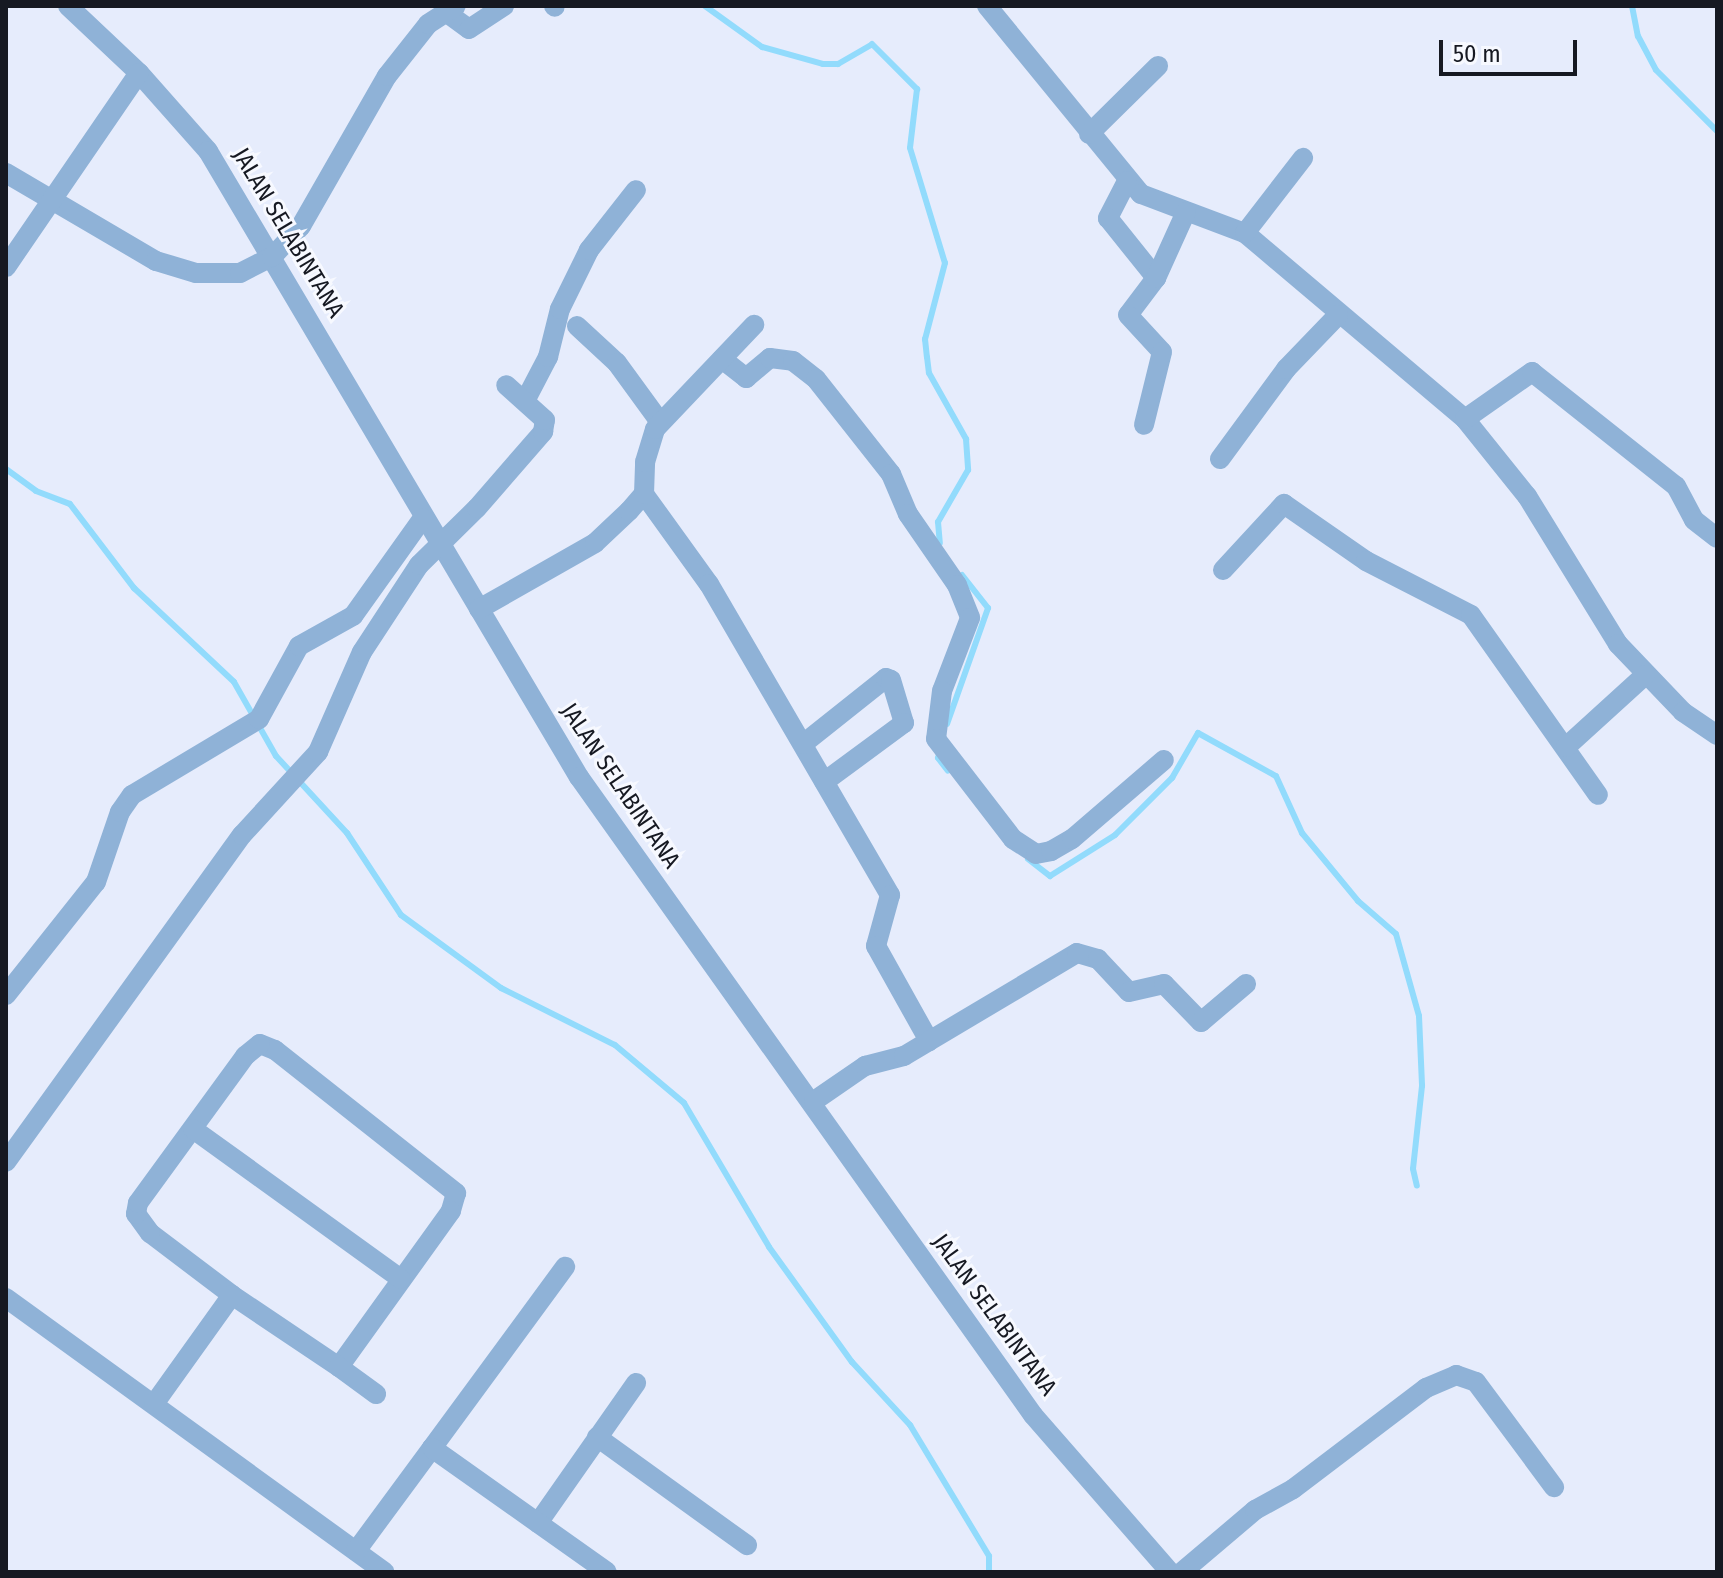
<!DOCTYPE html>
<html>
<head>
<meta charset="utf-8">
<style>
	body { margin:0 }
	#map { position:relative; width:1723px; height:1578px; overflow:hidden; background:#e6ecfc; font-family:"Fira Sans Condensed",sans-serif }
	div>[style] { position:absolute }
	.stream>* { height:6px; margin:-3px; padding:0 3px; transform-origin:3px; border-radius:3px; background:#92dbfc }
	.minor>* { height:20px; margin:-10px; padding:0 10px; transform-origin:10px; border-radius:10px; background:#8fb2d7 }
	span { translate:-50% -50%; white-space:nowrap; text-align:center; line-height:1.15; -webkit-text-stroke:6px #f7f9ff; paint-order:stroke }
	.street-label { font-size:24px; color:#161922 }
	.frame { position:absolute; inset:0; border:8px solid #161922; pointer-events:none }
	.scale { position:absolute; left:1439px; top:40px; width:138px; height:36px; box-sizing:border-box; border:4px solid #161922; border-top:0; padding-left:10px; font-size:24px; line-height:28px; white-space:nowrap; color:#161922; -webkit-text-stroke:6px #f7f9ff; paint-order:stroke }
</style>
</head>
<body>
<div id="map">
	<div class="stream">
		<div style="left:705px;top:6px;width:70px;rotate:35.7deg"></div>
		<div style="left:762px;top:47px;width:63px;rotate:15.6deg"></div>
		<div style="left:823px;top:64px;width:15px"></div>
		<div style="left:838px;top:64px;width:39px;rotate:-30deg"></div>
		<div style="left:872px;top:44px;width:64px;rotate:45deg"></div>
		<div style="left:917px;top:89px;width:59px;rotate:96.8deg"></div>
		<div style="left:910px;top:148px;width:120px;rotate:73.1deg"></div>
		<div style="left:945px;top:263px;width:79px;rotate:104.7deg"></div>
		<div style="left:925px;top:339px;width:18px;rotate:84deg"></div>
		<div style="left:927px;top:357px;width:16px;rotate:83deg"></div>
		<div style="left:929px;top:373px;width:76px;rotate:60.7deg"></div>
		<div style="left:966px;top:439px;width:31px;rotate:86deg"></div>
		<div style="left:968px;top:470px;width:60px;rotate:120deg"></div>
		<div style="left:938px;top:522px;width:21px;rotate:85deg"></div>
		<div style="left:1632px;top:6px;width:31px;rotate:79deg"></div>
		<div style="left:1638px;top:36px;width:38px;rotate:62deg"></div>
		<div style="left:1656px;top:70px;width:86px;rotate:45deg"></div>
		<div style="left:6px;top:469px;width:37px;rotate:36deg"></div>
		<div style="left:36px;top:491px;width:36px;rotate:21deg"></div>
		<div style="left:70px;top:504px;width:106px;rotate:52.7deg"></div>
		<div style="left:134px;top:588px;width:137px;rotate:43.2deg"></div>
		<div style="left:234px;top:682px;width:85px;rotate:60.4deg"></div>
		<div style="left:276px;top:756px;width:105px;rotate:47.3deg"></div>
		<div style="left:347px;top:833px;width:98px;rotate:56.6deg"></div>
		<div style="left:401px;top:915px;width:124px;rotate:36.1deg"></div>
		<div style="left:501px;top:988px;width:127px;rotate:26.6deg"></div>
		<div style="left:615px;top:1045px;width:90px;rotate:40deg"></div>
		<div style="left:684px;top:1103px;width:167px;rotate:59.4deg"></div>
		<div style="left:769px;top:1247px;width:142px;rotate:54.2deg"></div>
		<div style="left:852px;top:1362px;width:86px;rotate:47.4deg"></div>
		<div style="left:910px;top:1425px;width:153px;rotate:58.9deg"></div>
		<div style="left:989px;top:1556px;width:16px;rotate:90deg"></div>
		<div style="left:947px;top:724px;width:123px;rotate:-70.5deg"></div>
		<div style="left:988px;top:608px;width:42px;rotate:-128.2deg"></div>
		<div style="left:940px;top:750px;width:8px;rotate:104deg"></div>
		<div style="left:938px;top:758px;width:16px;rotate:52deg"></div>
		<div style="left:1028px;top:859px;width:28px;rotate:38deg"></div>
		<div style="left:1050px;top:876px;width:77px;rotate:-32.2deg"></div>
		<div style="left:1115px;top:835px;width:81px;rotate:-45deg"></div>
		<div style="left:1172px;top:778px;width:52px;rotate:-60deg"></div>
		<div style="left:1198px;top:733px;width:89px;rotate:28.9deg"></div>
		<div style="left:1276px;top:776px;width:63px;rotate:65.5deg"></div>
		<div style="left:1302px;top:833px;width:88px;rotate:50.5deg"></div>
		<div style="left:1358px;top:901px;width:50px;rotate:41deg"></div>
		<div style="left:1396px;top:934px;width:85px;rotate:74.3deg"></div>
		<div style="left:1419px;top:1016px;width:70px;rotate:87.5deg"></div>
		<div style="left:1422px;top:1086px;width:83px;rotate:96.2deg"></div>
		<div style="left:1413px;top:1169px;width:17px;rotate:77deg"></div>
	</div>
	<div class="minor">
		<div style="left:68px;top:6px;width:98px;rotate:43.3deg"></div>
		<div style="left:139px;top:73px;width:104px;rotate:48.5deg"></div>
		<div style="left:208px;top:151px;width:728px;rotate:59.35deg"></div>
		<div style="left:579px;top:777px;width:783px;rotate:54.56deg"></div>
		<div style="left:1033px;top:1415px;width:208px;rotate:48.9deg"></div>
		<div style="left:554px;top:6px;width:1px;rotate:45deg"></div>
		<div style="left:987px;top:6px;width:243px;rotate:50.7deg"></div>
		<div style="left:1141px;top:194px;width:111px;rotate:20.6deg"></div>
		<div style="left:1245px;top:233px;width:288px;rotate:40.2deg"></div>
		<div style="left:1465px;top:419px;width:99px;rotate:51.2deg"></div>
		<div style="left:1527px;top:496px;width:174px;rotate:58.4deg"></div>
		<div style="left:1618px;top:644px;width:94px;rotate:46.3deg"></div>
		<div style="left:1683px;top:712px;width:41px;rotate:34.1deg"></div>
		<div style="left:447px;top:13px;width:27px;rotate:36deg"></div>
		<div style="left:469px;top:29px;width:42px;rotate:-33.3deg"></div>
		<div style="left:1089px;top:134px;width:97px;rotate:-44.6deg"></div>
		<div style="left:6px;top:173px;width:174px;rotate:30.4deg"></div>
		<div style="left:156px;top:261px;width:42px;rotate:16.7deg"></div>
		<div style="left:196px;top:273px;width:44px"></div>
		<div style="left:240px;top:273px;width:36px;rotate:-27deg"></div>
		<div style="left:272px;top:257px;width:42px;rotate:-46.9deg"></div>
		<div style="left:301px;top:226px;width:173px;rotate:-60.2deg"></div>
		<div style="left:387px;top:76px;width:66px;rotate:-51.7deg"></div>
		<div style="left:428px;top:24px;width:33px;rotate:-33deg"></div>
		<div style="left:1127px;top:181px;width:42px;rotate:117.2deg"></div>
		<div style="left:1108px;top:218px;width:77px;rotate:51.3deg"></div>
		<div style="left:1156px;top:278px;width:46px;rotate:127.1deg"></div>
		<div style="left:1128px;top:315px;width:50px;rotate:47.4deg"></div>
		<div style="left:1162px;top:352px;width:75px;rotate:103.9deg"></div>
		<div style="left:1245px;top:233px;width:95px;rotate:-52.3deg"></div>
		<div style="left:6px;top:267px;width:235px;rotate:-55.6deg"></div>
		<div style="left:1156px;top:278px;width:72px;rotate:-65.6deg"></div>
		<div style="left:577px;top:326px;width:54px;rotate:42.8deg"></div>
		<div style="left:617px;top:363px;width:73px;rotate:53.9deg"></div>
		<div style="left:722px;top:359px;width:31px;rotate:38deg"></div>
		<div style="left:746px;top:378px;width:31px;rotate:-40deg"></div>
		<div style="left:770px;top:358px;width:23px;rotate:7deg"></div>
		<div style="left:793px;top:361px;width:29px;rotate:38deg"></div>
		<div style="left:816px;top:379px;width:121px;rotate:51.7deg"></div>
		<div style="left:891px;top:474px;width:43px;rotate:67deg"></div>
		<div style="left:908px;top:514px;width:86px;rotate:55.4deg"></div>
		<div style="left:957px;top:585px;width:35px;rotate:68deg"></div>
		<div style="left:970px;top:618px;width:78px;rotate:111deg"></div>
		<div style="left:942px;top:691px;width:48px;rotate:97.1deg"></div>
		<div style="left:936px;top:739px;width:126px;rotate:52.4deg"></div>
		<div style="left:1013px;top:839px;width:27px;rotate:33deg"></div>
		<div style="left:1036px;top:854px;width:15px;rotate:-11deg"></div>
		<div style="left:1051px;top:851px;width:24px;rotate:-30deg"></div>
		<div style="left:1072px;top:839px;width:121px;rotate:-40.7deg"></div>
		<div style="left:525px;top:401px;width:50px;rotate:-62.4deg"></div>
		<div style="left:548px;top:357px;width:49px;rotate:-76deg"></div>
		<div style="left:560px;top:309px;width:66px;rotate:-63.8deg"></div>
		<div style="left:589px;top:250px;width:76px;rotate:-51.9deg"></div>
		<div style="left:1465px;top:419px;width:82px;rotate:-35deg"></div>
		<div style="left:1532px;top:372px;width:184px;rotate:38.4deg"></div>
		<div style="left:1676px;top:486px;width:38px;rotate:62deg"></div>
		<div style="left:1694px;top:520px;width:29px;rotate:38deg"></div>
		<div style="left:1220px;top:459px;width:112px;rotate:-53.7deg"></div>
		<div style="left:1286px;top:369px;width:75px;rotate:-46.1deg"></div>
		<div style="left:644px;top:494px;width:111px;rotate:54.2deg"></div>
		<div style="left:709px;top:584px;width:360px;rotate:59.8deg"></div>
		<div style="left:890px;top:895px;width:53px;rotate:105.4deg"></div>
		<div style="left:876px;top:946px;width:109px;rotate:60.8deg"></div>
		<div style="left:1223px;top:570px;width:90px;rotate:-47.3deg"></div>
		<div style="left:1284px;top:504px;width:100px;rotate:34.8deg"></div>
		<div style="left:1366px;top:561px;width:118px;rotate:27.2deg"></div>
		<div style="left:1471px;top:615px;width:220px;rotate:54.8deg"></div>
		<div style="left:479px;top:609px;width:133px;rotate:-29.6deg"></div>
		<div style="left:595px;top:543px;width:47px;rotate:-43.3deg"></div>
		<div style="left:629px;top:511px;width:23px;rotate:-49deg"></div>
		<div style="left:644px;top:494px;width:32px;rotate:-88deg"></div>
		<div style="left:645px;top:462px;width:34px;rotate:-73deg"></div>
		<div style="left:655px;top:429px;width:144px;rotate:-46.4deg"></div>
		<div style="left:803px;top:744px;width:106px;rotate:-38.5deg"></div>
		<div style="left:886px;top:678px;width:5px;rotate:22deg"></div>
		<div style="left:891px;top:680px;width:45px;rotate:73.2deg"></div>
		<div style="left:904px;top:723px;width:99px;rotate:143.6deg"></div>
		<div style="left:1566px;top:747px;width:107px;rotate:-42.3deg"></div>
		<div style="left:6px;top:995px;width:144px;rotate:-51.5deg"></div>
		<div style="left:96px;top:882px;width:74px;rotate:-71.1deg"></div>
		<div style="left:120px;top:812px;width:21px;rotate:-55deg"></div>
		<div style="left:132px;top:795px;width:148px;rotate:-30.9deg"></div>
		<div style="left:259px;top:719px;width:83px;rotate:-61.3deg"></div>
		<div style="left:299px;top:646px;width:62px;rotate:-29.1deg"></div>
		<div style="left:353px;top:616px;width:120px;rotate:-54.5deg"></div>
		<div style="left:260px;top:1044px;width:16px;rotate:22deg"></div>
		<div style="left:275px;top:1050px;width:231px;rotate:38.3deg"></div>
		<div style="left:456px;top:1193px;width:19px;rotate:106deg"></div>
		<div style="left:451px;top:1211px;width:192px;rotate:125.7deg"></div>
		<div style="left:339px;top:1367px;width:129px;rotate:-146.1deg"></div>
		<div style="left:232px;top:1295px;width:103px;rotate:-142.9deg"></div>
		<div style="left:150px;top:1233px;width:24px;rotate:-126deg"></div>
		<div style="left:136px;top:1214px;width:11px;rotate:-80deg"></div>
		<div style="left:138px;top:1203px;width:182px;rotate:-53.9deg"></div>
		<div style="left:245px;top:1056px;width:19px;rotate:-39deg"></div>
		<div style="left:814px;top:1101px;width:62px;rotate:-34.5deg"></div>
		<div style="left:865px;top:1066px;width:40px;rotate:-14.4deg"></div>
		<div style="left:904px;top:1056px;width:201px;rotate:-30.8deg"></div>
		<div style="left:1077px;top:953px;width:22px;rotate:16deg"></div>
		<div style="left:1098px;top:959px;width:45px;rotate:46.8deg"></div>
		<div style="left:1129px;top:992px;width:36px;rotate:-13deg"></div>
		<div style="left:1164px;top:984px;width:53px;rotate:45.8deg"></div>
		<div style="left:1201px;top:1022px;width:59px;rotate:-40.2deg"></div>
		<div style="left:193px;top:1129px;width:256px;rotate:35.8deg"></div>
		<div style="left:6px;top:1162px;width:403px;rotate:-54.2deg"></div>
		<div style="left:242px;top:835px;width:113px;rotate:-47.5deg"></div>
		<div style="left:318px;top:752px;width:109px;rotate:-66.3deg"></div>
		<div style="left:362px;top:652px;width:104px;rotate:-56.8deg"></div>
		<div style="left:419px;top:565px;width:81px;rotate:-44.5deg"></div>
		<div style="left:477px;top:508px;width:101px;rotate:-49deg"></div>
		<div style="left:543px;top:432px;width:12px;rotate:-81deg"></div>
		<div style="left:545px;top:420px;width:52px;rotate:-138.1deg"></div>
		<div style="left:6px;top:1298px;width:467px;rotate:35.9deg"></div>
		<div style="left:339px;top:1367px;width:46px;rotate:36.1deg"></div>
		<div style="left:154px;top:1404px;width:134px;rotate:-54.4deg"></div>
		<div style="left:597px;top:1437px;width:185px;rotate:35.8deg"></div>
		<div style="left:432px;top:1448px;width:225px;rotate:-53.7deg"></div>
		<div style="left:538px;top:1523px;width:171px;rotate:-55deg"></div>
		<div style="left:356px;top:1551px;width:128px;rotate:-53.6deg"></div>
		<div style="left:432px;top:1448px;width:214px;rotate:35.3deg"></div>
		<div style="left:1182px;top:1572px;width:96px;rotate:-40.3deg"></div>
		<div style="left:1255px;top:1510px;width:43px;rotate:-28.9deg"></div>
		<div style="left:1293px;top:1489px;width:167px;rotate:-37.2deg"></div>
		<div style="left:1426px;top:1388px;width:33px;rotate:-23deg"></div>
		<div style="left:1456px;top:1375px;width:21px;rotate:19deg"></div>
		<div style="left:1476px;top:1382px;width:131px;rotate:53.4deg"></div>
	</div>
	<div class="street-label">
		<span style="left:288px;top:233px;rotate:59deg">JALAN SELABINTANA</span>
		<span style="left:620px;top:786px;rotate:56deg">JALAN SELABINTANA</span>
		<span style="left:994px;top:1315px;rotate:54deg">JALAN SELABINTANA</span>
	</div>
	<div class="frame"></div>
	<div class="scale">50 m</div>
</div>
</body>
</html>
